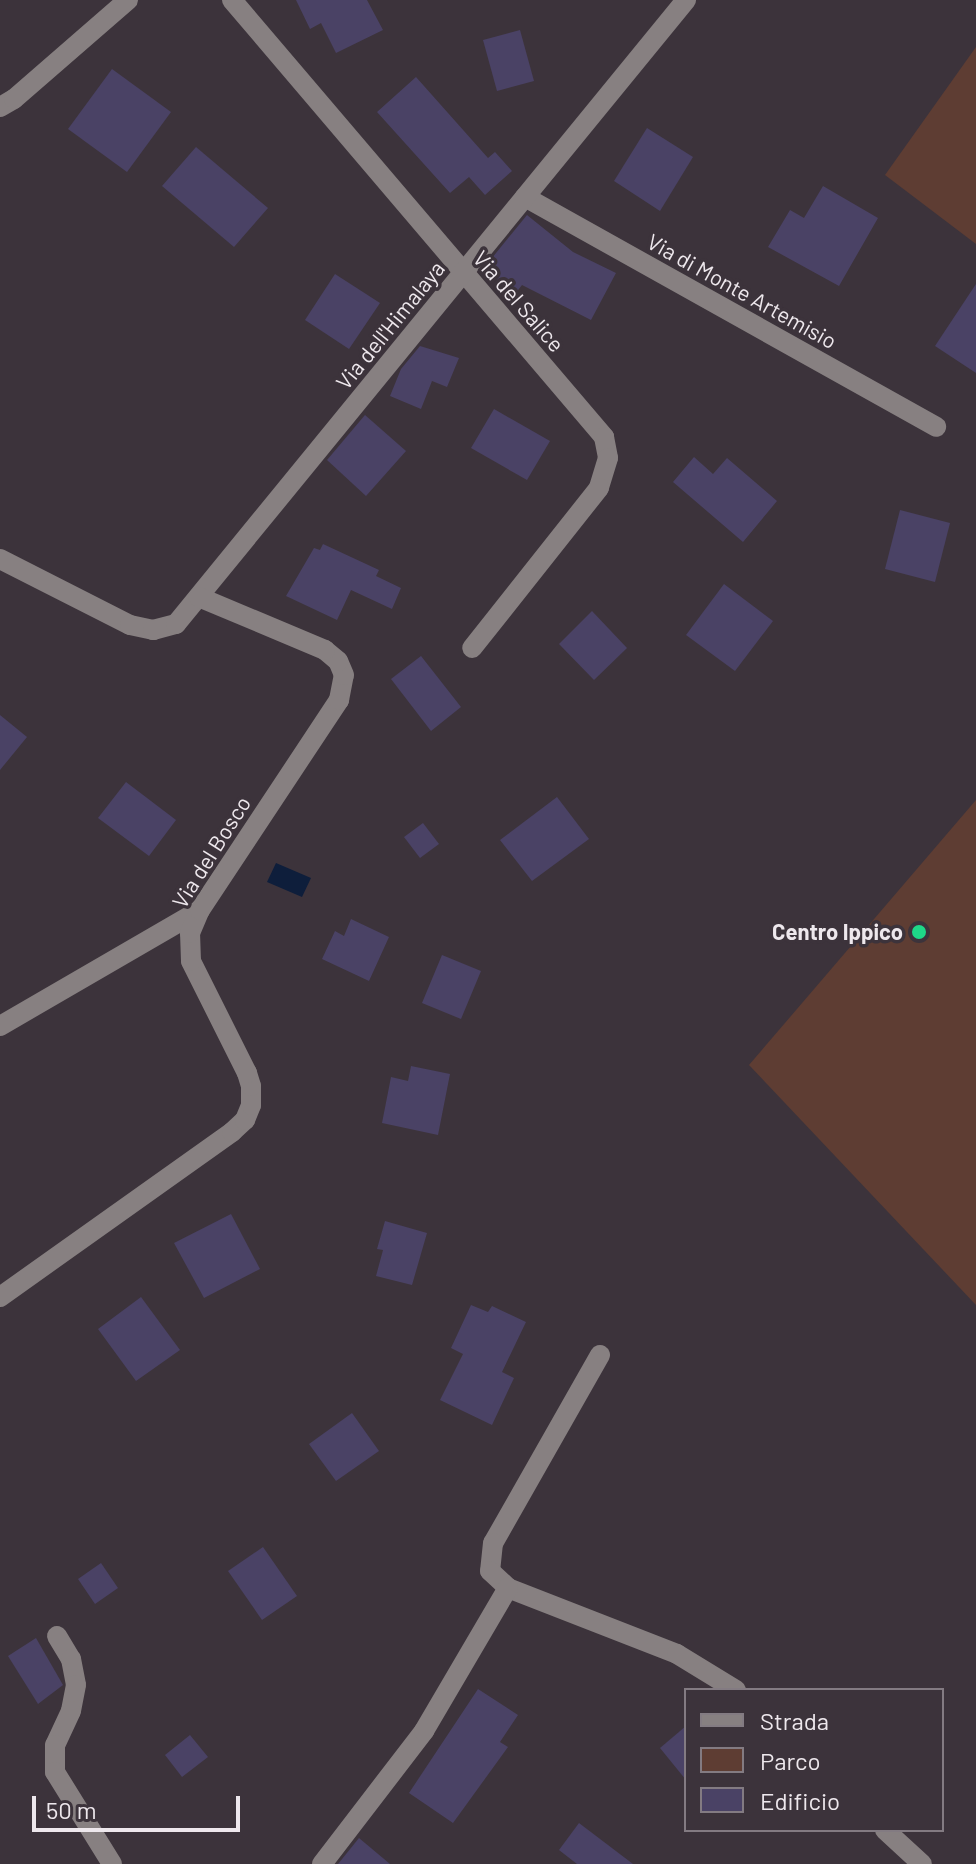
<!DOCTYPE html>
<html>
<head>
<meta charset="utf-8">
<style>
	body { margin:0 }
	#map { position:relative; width:976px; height:1864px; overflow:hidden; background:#3c333b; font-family:Barlow,sans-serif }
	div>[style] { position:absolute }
	.green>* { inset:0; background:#5e3d33 }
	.water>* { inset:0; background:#0e1e3b }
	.building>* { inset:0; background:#4a4265 }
	.minor>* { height:20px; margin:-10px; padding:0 10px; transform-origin:10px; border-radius:10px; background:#878081 }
	.dots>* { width:22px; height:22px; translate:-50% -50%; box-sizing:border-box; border:4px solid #3c333b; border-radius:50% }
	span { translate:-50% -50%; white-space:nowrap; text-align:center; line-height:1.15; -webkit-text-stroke:7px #3c333b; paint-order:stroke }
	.street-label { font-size:22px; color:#eee8ed }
	.poi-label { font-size:22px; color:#eee8ed; font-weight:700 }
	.right { translate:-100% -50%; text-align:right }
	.legend { position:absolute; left:684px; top:1688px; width:260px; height:144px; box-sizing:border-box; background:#3c333b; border:2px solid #837b82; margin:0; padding:10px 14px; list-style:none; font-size:24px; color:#eee8ed }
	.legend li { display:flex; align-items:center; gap:16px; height:40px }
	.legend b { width:40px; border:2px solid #837b82 }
	.scale { position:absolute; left:32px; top:1796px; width:208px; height:36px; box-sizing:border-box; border:4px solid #eee8ed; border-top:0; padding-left:10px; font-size:24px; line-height:28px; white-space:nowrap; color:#eee8ed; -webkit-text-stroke:6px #3c333b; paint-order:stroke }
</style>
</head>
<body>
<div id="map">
	<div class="green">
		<div style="clip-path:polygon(976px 47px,976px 244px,885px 175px)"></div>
		<div style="clip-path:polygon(976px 800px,976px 1305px,749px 1065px)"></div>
	</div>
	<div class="water">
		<div style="clip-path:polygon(276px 863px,311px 878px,302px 897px,267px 882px)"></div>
	</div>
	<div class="building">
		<div style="clip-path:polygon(296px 0,367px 0,383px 30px,336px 53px,321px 23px,310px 29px)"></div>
		<div style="clip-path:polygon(520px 30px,534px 81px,497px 91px,483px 40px)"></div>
		<div style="clip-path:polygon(112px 69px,171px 112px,127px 172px,68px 129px)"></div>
		<div style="clip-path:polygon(416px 77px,488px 158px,495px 152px,512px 171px,485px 195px,469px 177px,450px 193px,377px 112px)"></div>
		<div style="clip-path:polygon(647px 128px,693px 157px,660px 211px,614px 181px)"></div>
		<div style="clip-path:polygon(196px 147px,268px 208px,234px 247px,162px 186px)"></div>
		<div style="clip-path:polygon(823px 186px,878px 218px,839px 286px,768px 247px,790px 210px,804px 218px)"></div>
		<div style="clip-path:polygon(527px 215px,573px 252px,616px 273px,591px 320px,522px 285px,515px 294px,483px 269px)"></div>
		<div style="clip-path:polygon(335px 274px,380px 303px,349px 349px,305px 320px)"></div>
		<div style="clip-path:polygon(976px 284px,976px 373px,935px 346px)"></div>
		<div style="clip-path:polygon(420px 346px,459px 358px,447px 387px,432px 381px,421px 409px,390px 396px,401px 369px)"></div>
		<div style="clip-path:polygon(494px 409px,550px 441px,527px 480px,471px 448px)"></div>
		<div style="clip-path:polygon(365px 415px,406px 451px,366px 496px,327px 460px)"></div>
		<div style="clip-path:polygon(694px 457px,713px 474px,727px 458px,777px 501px,743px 542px,673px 482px)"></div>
		<div style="clip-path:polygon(900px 510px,950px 523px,935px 582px,885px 569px)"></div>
		<div style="clip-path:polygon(323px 544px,379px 570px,376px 576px,401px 588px,392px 609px,351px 590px,337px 620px,286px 596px,314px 548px,320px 550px)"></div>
		<div style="clip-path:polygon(724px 584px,773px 621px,735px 671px,686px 635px)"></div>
		<div style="clip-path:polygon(592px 611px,627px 648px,594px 680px,559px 644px)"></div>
		<div style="clip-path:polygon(421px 656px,461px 707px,431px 731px,391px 679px)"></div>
		<div style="clip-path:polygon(0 715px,27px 737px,0 770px)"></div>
		<div style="clip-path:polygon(126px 782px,176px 820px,149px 856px,98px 818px)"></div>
		<div style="clip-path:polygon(557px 797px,589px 839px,532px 881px,500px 840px)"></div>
		<div style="clip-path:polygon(423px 823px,439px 844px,420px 858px,404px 837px)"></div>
		<div style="clip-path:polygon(351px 919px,389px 937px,369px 981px,322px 959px,335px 931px,344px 936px)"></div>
		<div style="clip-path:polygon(442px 955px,481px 971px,461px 1019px,422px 1003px)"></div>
		<div style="clip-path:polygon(411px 1066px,450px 1074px,438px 1135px,382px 1123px,391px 1077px,408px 1081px)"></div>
		<div style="clip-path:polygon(231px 1214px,260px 1269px,204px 1298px,174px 1243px)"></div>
		<div style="clip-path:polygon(385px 1221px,427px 1233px,412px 1285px,376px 1276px,383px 1250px,377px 1249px)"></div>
		<div style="clip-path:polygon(141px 1297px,180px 1350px,136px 1381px,98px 1329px)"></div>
		<div style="clip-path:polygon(471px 1305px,488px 1312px,492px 1306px,526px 1322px,502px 1372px,514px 1378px,492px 1425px,440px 1400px,463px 1354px,451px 1348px)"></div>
		<div style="clip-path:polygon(352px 1413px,379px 1451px,336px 1481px,309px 1444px)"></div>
		<div style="clip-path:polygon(263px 1547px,297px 1596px,262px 1620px,228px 1571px)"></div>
		<div style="clip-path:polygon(101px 1563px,118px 1588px,95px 1604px,78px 1579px)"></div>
		<div style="clip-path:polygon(36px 1638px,63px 1685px,38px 1704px,8px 1656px)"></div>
		<div style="clip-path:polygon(478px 1689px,518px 1715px,500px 1742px,508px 1747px,453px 1823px,409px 1793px)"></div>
		<div style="clip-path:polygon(686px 1726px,686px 1780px,660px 1748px)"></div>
		<div style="clip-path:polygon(190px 1735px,208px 1757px,182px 1777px,165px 1755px)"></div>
		<div style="clip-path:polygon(579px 1823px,633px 1864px,577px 1864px,559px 1850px)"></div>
		<div style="clip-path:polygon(359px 1838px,390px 1864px,338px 1864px)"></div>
	</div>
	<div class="minor">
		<div style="left:232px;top:0;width:574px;rotate:49.59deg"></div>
		<div style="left:604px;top:437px;width:21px;rotate:79deg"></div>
		<div style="left:608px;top:458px;width:31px;rotate:107deg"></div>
		<div style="left:599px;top:488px;width:204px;rotate:128.4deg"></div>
		<div style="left:0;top:107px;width:16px;rotate:-30deg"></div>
		<div style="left:14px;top:99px;width:151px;rotate:-41deg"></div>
		<div style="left:525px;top:197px;width:471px;rotate:29.2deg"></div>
		<div style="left:0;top:559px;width:146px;rotate:26.9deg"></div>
		<div style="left:130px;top:625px;width:24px;rotate:12deg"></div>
		<div style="left:153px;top:630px;width:24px;rotate:-15deg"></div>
		<div style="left:176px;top:624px;width:806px;rotate:-50.74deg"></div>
		<div style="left:0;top:1026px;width:231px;rotate:-30.1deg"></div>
		<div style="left:0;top:1297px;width:285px;rotate:-35.4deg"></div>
		<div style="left:232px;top:1132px;width:18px;rotate:-43deg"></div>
		<div style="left:245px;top:1120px;width:16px;rotate:-68deg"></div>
		<div style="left:251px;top:1105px;width:19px;rotate:-90deg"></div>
		<div style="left:251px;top:1086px;width:14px;rotate:-107deg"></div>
		<div style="left:247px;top:1073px;width:125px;rotate:-116.6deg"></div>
		<div style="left:191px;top:961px;width:28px;rotate:-92deg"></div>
		<div style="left:190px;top:933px;width:25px;rotate:-67deg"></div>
		<div style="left:200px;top:910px;width:252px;rotate:-56.5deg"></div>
		<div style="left:339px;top:700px;width:25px;rotate:-79deg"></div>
		<div style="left:344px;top:675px;width:15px;rotate:-113deg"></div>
		<div style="left:338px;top:661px;width:17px;rotate:-140deg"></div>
		<div style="left:325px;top:650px;width:137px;rotate:-157.2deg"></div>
		<div style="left:600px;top:1355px;width:216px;rotate:119.6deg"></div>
		<div style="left:493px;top:1543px;width:28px;rotate:96deg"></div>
		<div style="left:490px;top:1571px;width:25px;rotate:43deg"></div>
		<div style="left:508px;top:1588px;width:181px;rotate:21.3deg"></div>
		<div style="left:677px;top:1654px;width:69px;rotate:31.4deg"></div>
		<div style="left:57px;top:1636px;width:27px;rotate:59deg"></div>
		<div style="left:71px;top:1659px;width:26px;rotate:79deg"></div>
		<div style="left:76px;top:1685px;width:26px;rotate:101deg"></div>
		<div style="left:71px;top:1711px;width:38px;rotate:115deg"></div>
		<div style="left:55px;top:1745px;width:27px;rotate:90deg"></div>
		<div style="left:55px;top:1772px;width:108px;rotate:58.2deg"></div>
		<div style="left:885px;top:1830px;width:50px;rotate:42.6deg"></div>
		<div style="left:322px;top:1864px;width:168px;rotate:-52.5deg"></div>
		<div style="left:424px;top:1731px;width:166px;rotate:-59.6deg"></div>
	</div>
	<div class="dots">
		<div style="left:919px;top:932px;background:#1ed888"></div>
	</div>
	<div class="street-label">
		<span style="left:742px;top:291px;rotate:29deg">Via di Monte Artemisio</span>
		<span style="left:519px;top:301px;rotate:49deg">Via del Salice</span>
		<span style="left:390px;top:325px;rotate:-51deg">Via dell'Himalaya</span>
		<span style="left:211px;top:852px;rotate:-58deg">Via del Bosco</span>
	</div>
	<div class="poi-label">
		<span class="right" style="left:903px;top:932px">Centro Ippico</span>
	</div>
	<ul class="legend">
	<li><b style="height:10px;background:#878081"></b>Strada</li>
	<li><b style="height:22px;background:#5e3d33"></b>Parco</li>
	<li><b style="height:22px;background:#4a4265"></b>Edificio</li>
	</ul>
	<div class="scale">50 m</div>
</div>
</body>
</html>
